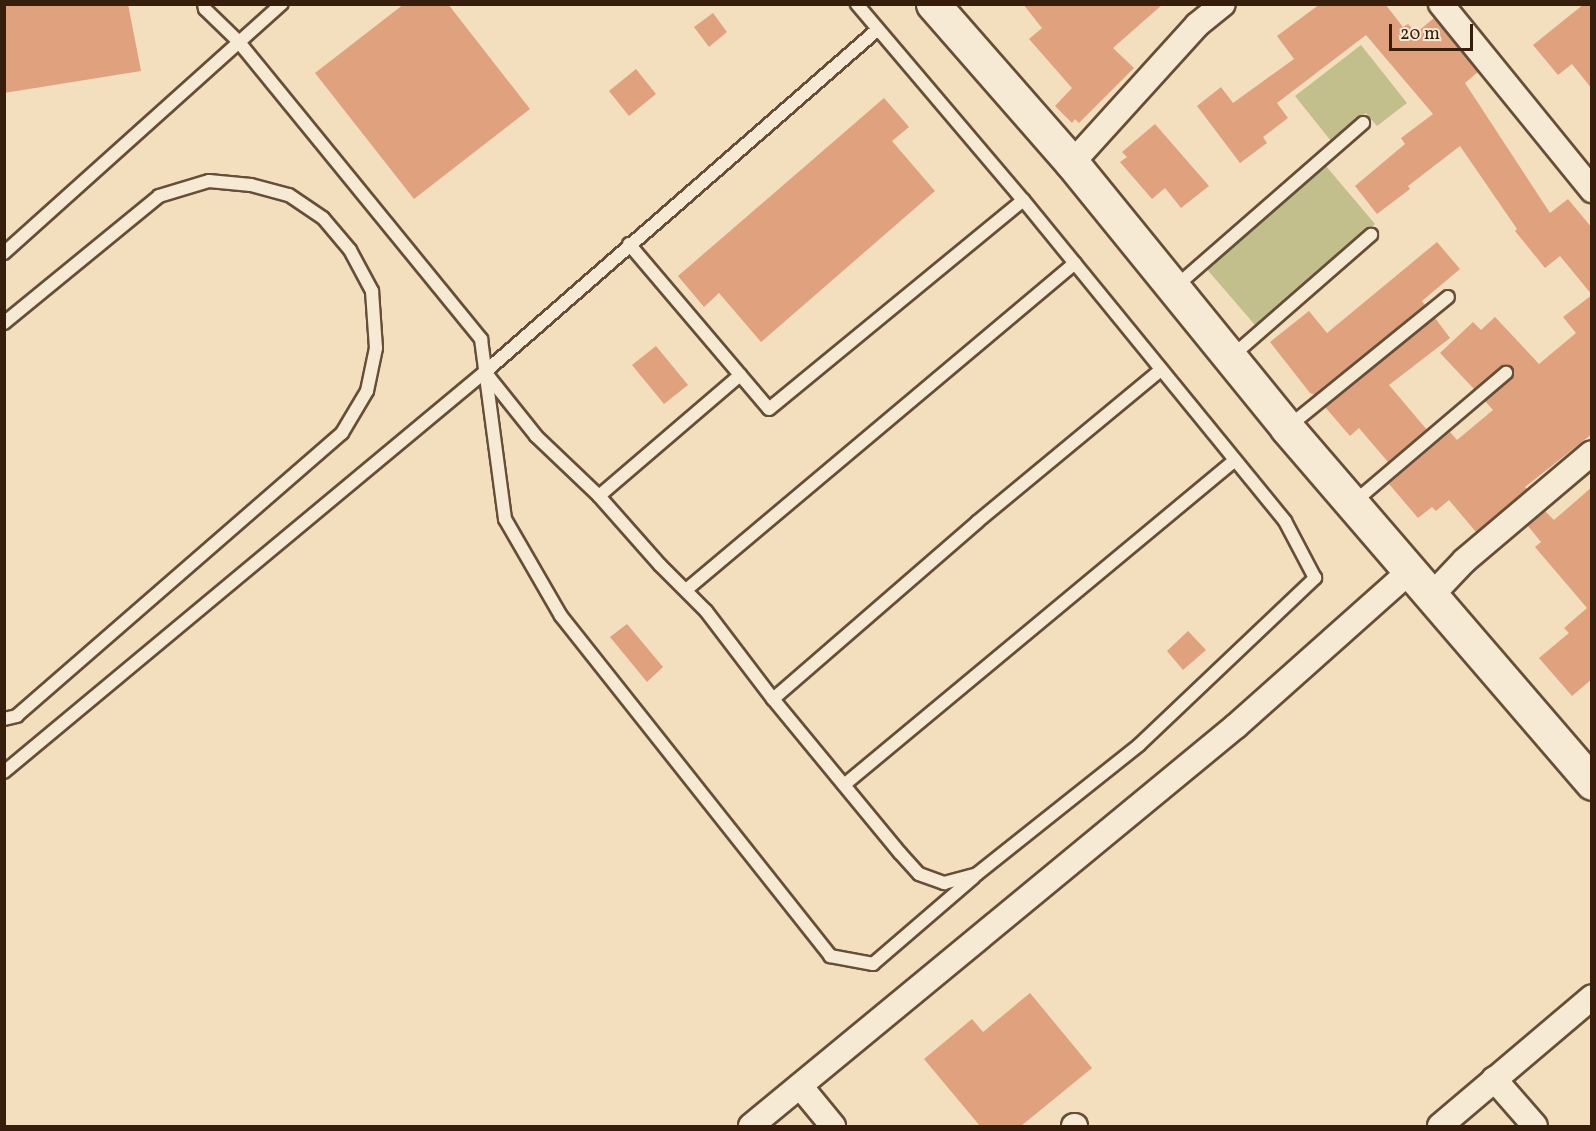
<!DOCTYPE html>
<html>
<head>
<meta charset="utf-8">
<style>
	body { margin:0 }
	#map { position:relative; width:1596px; height:1131px; overflow:hidden; background:#f3debe; font-family:Vollkorn,serif }
	div>[style] { position:absolute }
	.green>* { inset:0; background:#c2bf8c }
	.building>* { inset:0; background:#e0a17f }
	.roads { filter:drop-shadow(2px 0 #664e38) drop-shadow(-2px 0 #664e38) drop-shadow(0 2px #664e38) drop-shadow(0 -2px #664e38) }
	.lane>* { height:12px; margin:-6px; padding:0 6px; transform-origin:6px; border-radius:6px; background:#f7ead5 }
	.street>* { height:24px; margin:-12px; padding:0 12px; transform-origin:12px; border-radius:12px; background:#f7ead5 }
	.secondary>* { height:33px; margin:-16.5px; padding:0 16.5px; transform-origin:16.5px; border-radius:16.5px; background:#f7ead5 }
	span { translate:-50% -50%; white-space:nowrap; text-align:center; line-height:1.15; -webkit-text-stroke:5px #f7ead5; paint-order:stroke }
	.frame { position:absolute; inset:0; border:6px solid #371e0c; pointer-events:none }
	.scale { position:absolute; left:1389px; top:24px; width:84px; height:27px; box-sizing:border-box; border:3px solid #371e0c; border-top:0; padding-left:8px; font-size:18px; line-height:21px; white-space:nowrap; color:#371e0c; -webkit-text-stroke:4px #f7ead5; paint-order:stroke }
</style>
</head>
<body>
<div id="map">
	<div class="green">
		<div style="clip-path:polygon(1361px 45px,1407px 103px,1377px 126px,1366px 113px,1331px 141px,1295px 96px)"></div>
		<div style="clip-path:polygon(1325px 165px,1375px 224px,1255px 325px,1205px 267px)"></div>
	</div>
	<div class="building">
		<div style="clip-path:polygon(4px 4px,128px 4px,141px 71px,4px 93px)"></div>
		<div style="clip-path:polygon(404px 4px,448px 4px,530px 109px,414px 199px,315px 73px)"></div>
		<div style="clip-path:polygon(1023px 4px,1163px 4px,1113px 48px,1134px 68px,1079px 123px,1075px 119px,1072px 123px,1055px 106px,1072px 88px,1029px 39px,1042px 28px)"></div>
		<div style="clip-path:polygon(1320px 4px,1385px 4px,1403px 27px,1408px 24px,1416px 33px,1434px 18px,1478px 72px,1465px 83px,1550px 213px,1568px 199px,1592px 228px,1592px 295px,1560px 256px,1545px 268px,1515px 231px,1517px 229px,1460px 146px,1408px 186px,1410px 189px,1377px 214px,1355px 186px,1405px 144px,1401px 138px,1433px 114px,1366px 35px,1277px 103px,1288px 118px,1263px 137px,1267px 143px,1240px 163px,1197px 106px,1221px 87px,1233px 103px,1294px 59px,1277px 36px)"></div>
		<div style="clip-path:polygon(1584px 4px,1592px 4px,1592px 89px,1572px 64px,1558px 75px,1533px 45px)"></div>
		<div style="clip-path:polygon(713px 13px,727px 32px,709px 47px,694px 27px)"></div>
		<div style="clip-path:polygon(636px 69px,656px 94px,629px 116px,609px 91px)"></div>
		<div style="clip-path:polygon(884px 98px,909px 127px,892px 141px,935px 191px,761px 342px,719px 293px,704px 307px,678px 276px)"></div>
		<div style="clip-path:polygon(1155px 124px,1209px 186px,1181px 208px,1165px 188px,1152px 199px,1120px 162px,1127px 157px,1122px 152px)"></div>
		<div style="clip-path:polygon(1437px 242px,1460px 269px,1422px 301px,1425px 305px,1315px 395px,1310px 393px,1270px 342px,1309px 311px,1327px 333px)"></div>
		<div style="clip-path:polygon(1592px 295px,1592px 434px,1525px 487px,1527px 489px,1476px 532px,1449px 500px,1436px 511px,1432px 507px,1418px 518px,1389px 484px,1450px 432px,1457px 440px,1493px 410px,1485px 401px,1514px 375px,1512px 367px,1504px 365px,1474px 389px,1440px 353px,1473px 322px,1481px 330px,1495px 317px,1539px 364px,1576px 333px,1563px 317px)"></div>
		<div style="clip-path:polygon(1435px 318px,1450px 338px,1389px 385px,1427px 430px,1388px 462px,1359px 428px,1350px 436px,1325px 407px)"></div>
		<div style="clip-path:polygon(656px 346px,688px 385px,664px 404px,632px 365px)"></div>
		<div style="clip-path:polygon(1592px 487px,1592px 679px,1572px 696px,1539px 658px,1569px 633px,1564px 628px,1587px 608px,1535px 547px,1541px 542px,1528px 526px,1545px 511px,1554px 520px)"></div>
		<div style="clip-path:polygon(627px 624px,663px 667px,647px 682px,610px 637px)"></div>
		<div style="clip-path:polygon(1188px 631px,1206px 650px,1183px 670px,1167px 651px)"></div>
		<div style="clip-path:polygon(1030px 993px,1092px 1068px,1021px 1126px,980px 1126px,924px 1059px,972px 1019px,983px 1032px)"></div>
	</div>
	<div class="roads">
		<div class="lane">
			<div style="left:204px;top:4px;width:5px;rotate:79deg"></div>
			<div style="left:205px;top:9px;width:46px;rotate:44.1deg"></div>
			<div style="left:238px;top:41px;width:385px;rotate:50.8deg"></div>
			<div style="left:481px;top:339px;width:182px;rotate:82.4deg"></div>
			<div style="left:505px;top:519px;width:112px;rotate:60deg"></div>
			<div style="left:561px;top:616px;width:434px;rotate:51.6deg"></div>
			<div style="left:830px;top:956px;width:44px;rotate:10.5deg"></div>
			<div style="left:873px;top:964px;width:133px;rotate:-40.7deg"></div>
			<div style="left:629px;top:244px;width:216px;rotate:49.7deg"></div>
			<div style="left:769px;top:409px;width:329px;rotate:-39.4deg"></div>
			<div style="left:4px;top:253px;width:373px;rotate:-41.9deg"></div>
			<div style="left:1174px;top:288px;width:251px;rotate:-41.1deg"></div>
			<div style="left:4px;top:323px;width:200px;rotate:-39.3deg"></div>
			<div style="left:159px;top:196px;width:52px;rotate:-16.7deg"></div>
			<div style="left:209px;top:181px;width:42px;rotate:5.4deg"></div>
			<div style="left:251px;top:185px;width:39px;rotate:15deg"></div>
			<div style="left:289px;top:195px;width:41px;rotate:34.1deg"></div>
			<div style="left:323px;top:218px;width:42px;rotate:49.8deg"></div>
			<div style="left:350px;top:250px;width:47px;rotate:61.8deg"></div>
			<div style="left:372px;top:291px;width:57px;rotate:86deg"></div>
			<div style="left:376px;top:348px;width:44px;rotate:101.8deg"></div>
			<div style="left:367px;top:391px;width:49px;rotate:120.8deg"></div>
			<div style="left:342px;top:433px;width:431px;rotate:139deg"></div>
			<div style="left:17px;top:716px;width:13px;rotate:167deg"></div>
			<div style="left:1231px;top:357px;width:186px;rotate:-41.1deg"></div>
			<div style="left:485px;top:372px;width:82px;rotate:51.4deg"></div>
			<div style="left:536px;top:436px;width:87px;rotate:43.6deg"></div>
			<div style="left:599px;top:496px;width:92px;rotate:48.5deg"></div>
			<div style="left:660px;top:565px;width:65px;rotate:45deg"></div>
			<div style="left:706px;top:611px;width:111px;rotate:52.7deg"></div>
			<div style="left:773px;top:699px;width:200px;rotate:50.5deg"></div>
			<div style="left:900px;top:853px;width:28px;rotate:48deg"></div>
			<div style="left:919px;top:874px;width:27px;rotate:20deg"></div>
			<div style="left:944px;top:883px;width:34px;rotate:-15deg"></div>
			<div style="left:977px;top:874px;width:207px;rotate:-38.5deg"></div>
			<div style="left:1139px;top:745px;width:243px;rotate:-43.5deg"></div>
			<div style="left:1315px;top:578px;width:64px;rotate:-117.8deg"></div>
			<div style="left:1285px;top:521px;width:414px;rotate:-129.2deg"></div>
			<div style="left:1023px;top:200px;width:257px;rotate:-130.3deg"></div>
			<div style="left:1288px;top:427px;width:206px;rotate:-39.1deg"></div>
			<div style="left:599px;top:496px;width:186px;rotate:-40.6deg"></div>
			<div style="left:1353px;top:503px;width:201px;rotate:-40.4deg"></div>
			<div style="left:686px;top:590px;width:508px;rotate:-40.05deg"></div>
			<div style="left:773px;top:699px;width:270px;rotate:-40.9deg"></div>
			<div style="left:977px;top:522px;width:239px;rotate:-39.6deg"></div>
			<div style="left:4px;top:772px;width:626px;rotate:-39.75deg"></div>
			<div style="left:485px;top:372px;width:520px;rotate:-41.1deg"></div>
			<div style="left:844px;top:785px;width:508px;rotate:-39.73deg"></div>
		</div>
		<div class="street">
			<div style="left:1441px;top:4px;width:240px;rotate:50.9deg"></div>
			<div style="left:1072px;top:163px;width:186px;rotate:-47.8deg"></div>
			<div style="left:1197px;top:25px;width:33px;rotate:-39deg"></div>
			<div style="left:1430px;top:597px;width:50px;rotate:-46.6deg"></div>
			<div style="left:1464px;top:561px;width:167px;rotate:-40.2deg"></div>
			<div style="left:1494px;top:1079px;width:62px;rotate:48.9deg"></div>
			<div style="left:800px;top:1086px;width:52px;rotate:50.5deg"></div>
			<div style="left:751px;top:1126px;width:629px;rotate:-39.51deg"></div>
			<div style="left:1236px;top:726px;width:232px;rotate:-41.7deg"></div>
			<div style="left:1074px;top:1126px;width:1px"></div>
			<div style="left:1440px;top:1126px;width:199px;rotate:-40.3deg"></div>
		</div>
		<div class="secondary">
			<div style="left:933px;top:4px;width:211px;rotate:48.8deg"></div>
			<div style="left:1072px;top:163px;width:341px;rotate:50.9deg"></div>
			<div style="left:1287px;top:428px;width:468px;rotate:49.3deg"></div>
		</div>
	</div>
	<div class="frame"></div>
	<div class="scale">20 m</div>
</div>
</body>
</html>
